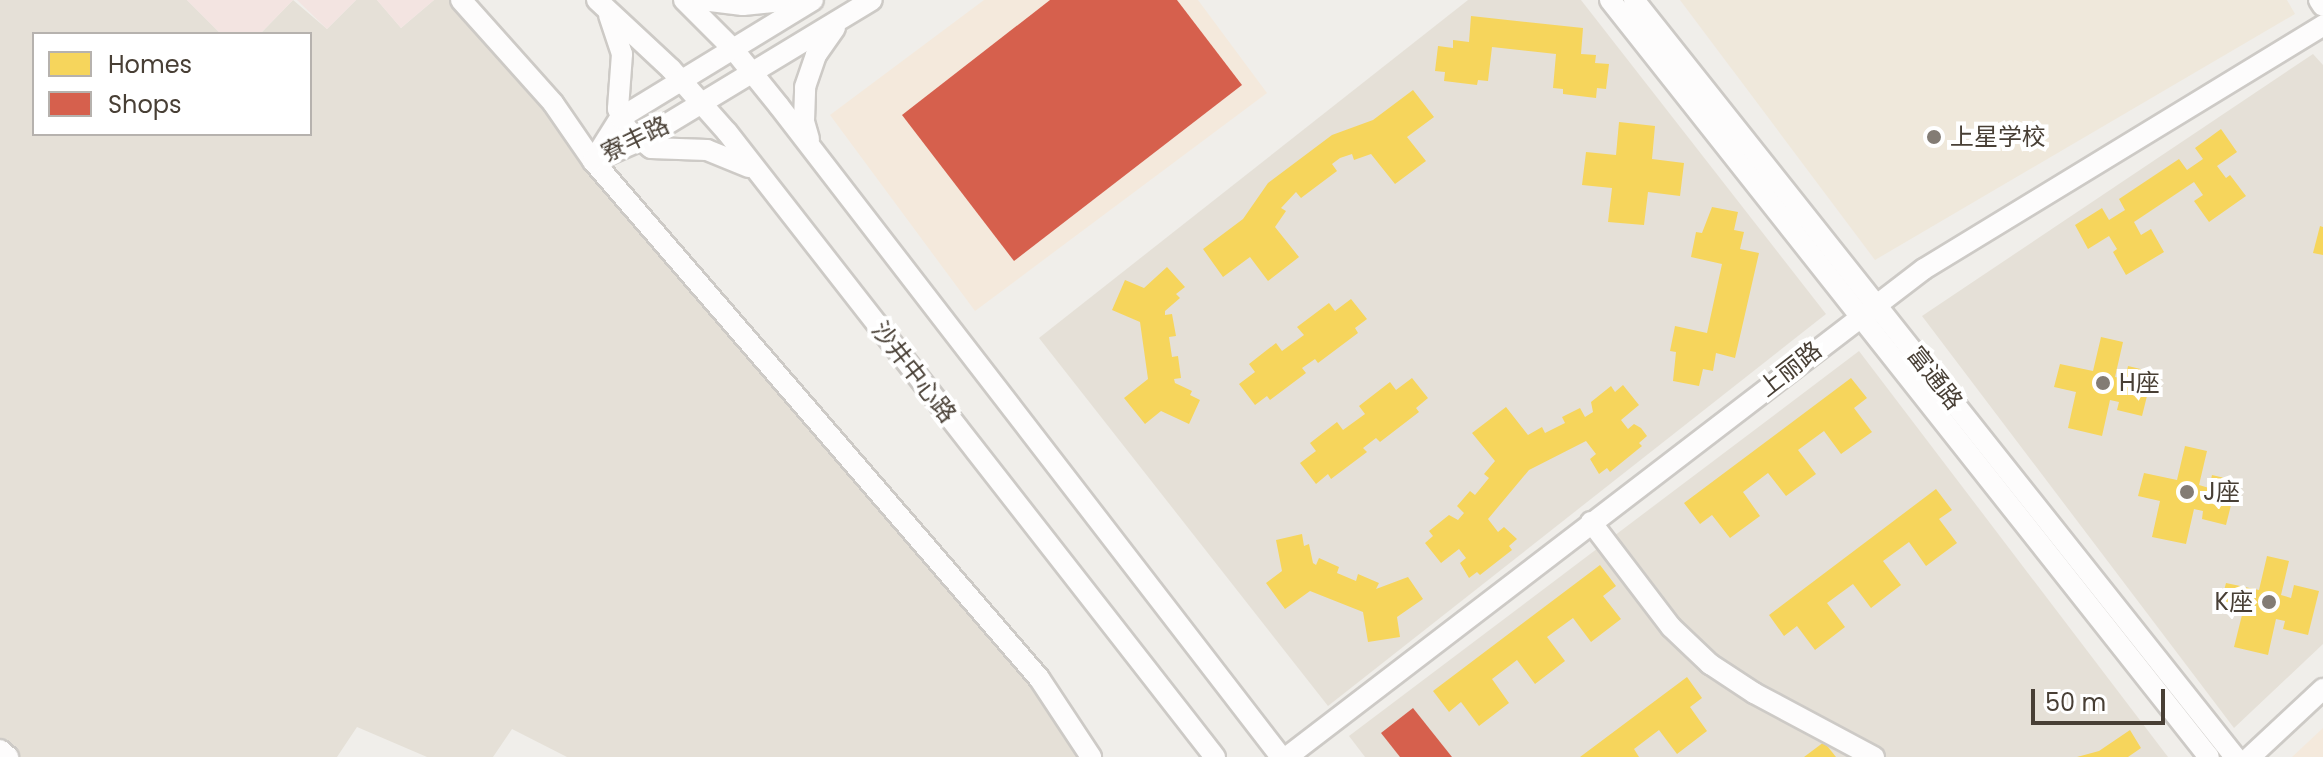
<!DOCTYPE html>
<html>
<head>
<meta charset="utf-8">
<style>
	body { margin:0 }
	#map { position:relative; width:2323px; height:757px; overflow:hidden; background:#f0eeea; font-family:Poppins,"Noto Sans SC",sans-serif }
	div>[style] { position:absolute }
	.residential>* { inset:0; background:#e5e0d7 }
	.commercial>* { inset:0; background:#f4e9dc }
	.education>* { inset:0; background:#efe8db }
	.medical>* { inset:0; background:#f3e4e1 }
	.homes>* { inset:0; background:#f6d55c }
	.shops>* { inset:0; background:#d6604d }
	.roads { filter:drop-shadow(2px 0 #cdcac6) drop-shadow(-2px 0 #cdcac6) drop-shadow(0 2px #cdcac6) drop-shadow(0 -2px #cdcac6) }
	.minor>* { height:20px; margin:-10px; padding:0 10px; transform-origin:10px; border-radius:10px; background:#fdfcfc }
	.dots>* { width:22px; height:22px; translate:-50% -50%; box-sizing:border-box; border:4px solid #fff; border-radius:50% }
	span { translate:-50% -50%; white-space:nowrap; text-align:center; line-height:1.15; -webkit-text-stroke:8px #fff; paint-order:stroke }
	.poi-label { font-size:24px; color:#483f35 }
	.left { translate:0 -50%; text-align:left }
	.right { translate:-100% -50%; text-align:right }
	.street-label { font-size:24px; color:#483f35 }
	.legend { position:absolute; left:32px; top:32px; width:280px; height:104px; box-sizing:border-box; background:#fff; border:2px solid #b6b2ae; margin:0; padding:10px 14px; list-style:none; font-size:24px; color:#483f35 }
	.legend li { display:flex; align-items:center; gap:16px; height:40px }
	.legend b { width:40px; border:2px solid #b6b2ae }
	.scale { position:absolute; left:2031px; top:689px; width:134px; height:36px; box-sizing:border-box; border:4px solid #483f35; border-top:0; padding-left:10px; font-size:24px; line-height:28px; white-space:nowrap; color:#483f35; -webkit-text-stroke:6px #fff; paint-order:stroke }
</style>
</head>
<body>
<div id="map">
	<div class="residential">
		<div style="clip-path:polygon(0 0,187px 0,221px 34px,34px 34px,34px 134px,310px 134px,310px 34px,260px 34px,293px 0,327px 29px,356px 0,377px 0,401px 28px,434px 0,461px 0,959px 586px,1091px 757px,567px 757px,512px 729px,493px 757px,427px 757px,357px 727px,337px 757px,0 757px)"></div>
		<div style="clip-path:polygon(1468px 0,1581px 0,1826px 314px,1328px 706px,1039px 338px)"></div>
		<div style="clip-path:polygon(2313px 54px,2323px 65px,2323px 644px,2234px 728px,1922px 316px)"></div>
		<div style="clip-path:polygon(1859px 351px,2168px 757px,1365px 757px,1349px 736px)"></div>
	</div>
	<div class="commercial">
		<div style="clip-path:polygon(984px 0,1198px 0,1267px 93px,975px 311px,830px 115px)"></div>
		<div style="clip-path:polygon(2323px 728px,2323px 757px,2292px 757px)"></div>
	</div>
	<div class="education">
		<div style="clip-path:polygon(1680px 0,2287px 0,2295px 14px,1875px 260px)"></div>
	</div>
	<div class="medical">
		<div style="clip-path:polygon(187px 0,293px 0,260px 34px,221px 34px)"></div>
		<div style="clip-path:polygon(297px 0,356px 0,327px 29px)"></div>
		<div style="clip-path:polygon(377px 0,434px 0,401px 28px)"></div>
	</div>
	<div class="homes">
		<div style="clip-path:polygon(1471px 16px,1583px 28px,1581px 54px,1596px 55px,1595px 63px,1609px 64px,1606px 89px,1597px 88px,1596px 98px,1563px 94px,1563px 89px,1553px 88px,1556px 54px,1492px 47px,1488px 81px,1478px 80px,1477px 85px,1444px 81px,1445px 72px,1435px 71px,1438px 46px,1453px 48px,1453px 40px,1469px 42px)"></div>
		<div style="clip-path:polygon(1413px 90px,1434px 117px,1407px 137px,1426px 161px,1395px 184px,1371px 154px,1354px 160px,1352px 154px,1340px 158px,1332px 164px,1337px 171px,1301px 198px,1296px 192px,1281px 208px,1286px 211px,1275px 227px,1299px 257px,1268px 281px,1250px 257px,1223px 277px,1203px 249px,1243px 219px,1268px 183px,1332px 135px,1373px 120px)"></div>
		<div style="clip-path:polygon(1619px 122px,1655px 126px,1652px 159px,1684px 163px,1680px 196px,1648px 192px,1644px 225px,1608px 222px,1612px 188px,1582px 185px,1586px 152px,1616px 155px)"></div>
		<div style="clip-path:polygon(2221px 129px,2237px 152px,2217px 166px,2226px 178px,2230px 175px,2246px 196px,2209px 222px,2194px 201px,2203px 195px,2194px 182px,2134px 222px,2141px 235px,2151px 229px,2164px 252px,2126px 275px,2113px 252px,2117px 249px,2109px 236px,2088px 249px,2075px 225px,2102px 208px,2109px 220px,2125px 210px,2119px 199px,2179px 159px,2187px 170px,2203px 159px,2195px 148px)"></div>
		<div style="clip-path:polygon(1712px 207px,1738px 212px,1734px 230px,1744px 232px,1740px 249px,1759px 253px,1735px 358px,1716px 353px,1713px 371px,1703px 369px,1699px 386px,1673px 381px,1676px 352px,1670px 351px,1675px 326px,1707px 333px,1722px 264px,1691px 257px,1696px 232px,1702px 233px)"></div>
		<div style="clip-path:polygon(2320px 226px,2323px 227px,2323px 255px,2313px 253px)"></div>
		<div style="clip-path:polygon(1167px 267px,1185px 287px,1176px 294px,1180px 298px,1165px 311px,1165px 315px,1172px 314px,1176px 336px,1169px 337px,1172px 357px,1178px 356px,1181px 378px,1174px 379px,1175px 383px,1192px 391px,1190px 395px,1200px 400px,1189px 424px,1161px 411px,1145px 424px,1124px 398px,1148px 379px,1140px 322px,1112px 310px,1125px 280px,1144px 288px)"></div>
		<div style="clip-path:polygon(1351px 299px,1367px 319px,1355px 328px,1358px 333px,1318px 363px,1315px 359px,1302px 368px,1306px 373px,1270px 400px,1267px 396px,1255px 405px,1239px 384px,1255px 372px,1249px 364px,1276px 343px,1282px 351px,1304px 335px,1297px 327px,1329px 303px,1335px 311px)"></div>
		<div style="clip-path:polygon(2101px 337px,2123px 342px,2115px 377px,2125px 379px,2128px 366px,2153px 372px,2142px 416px,2117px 410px,2119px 402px,2110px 400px,2102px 436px,2068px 428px,2076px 392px,2054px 387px,2060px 364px,2093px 371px)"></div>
		<div style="clip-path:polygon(1412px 378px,1428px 398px,1416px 408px,1419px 412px,1380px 442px,1376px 438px,1363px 448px,1367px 452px,1331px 479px,1328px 474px,1316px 484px,1300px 463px,1316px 451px,1310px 443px,1337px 422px,1343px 430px,1365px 414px,1359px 406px,1390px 382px,1396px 390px)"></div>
		<div style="clip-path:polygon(1851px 378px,1867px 398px,1854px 408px,1872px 432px,1841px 454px,1824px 431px,1798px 450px,1816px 474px,1786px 496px,1768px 473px,1743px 492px,1760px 516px,1730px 538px,1712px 515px,1700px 524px,1684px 503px)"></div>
		<div style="clip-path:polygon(1623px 385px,1639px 405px,1621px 420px,1628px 429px,1634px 424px,1641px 428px,1647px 436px,1639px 443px,1642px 446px,1610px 472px,1607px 468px,1599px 474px,1590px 459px,1596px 454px,1586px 441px,1529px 470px,1488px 519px,1498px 532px,1504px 527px,1517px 539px,1509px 546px,1512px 550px,1480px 575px,1477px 572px,1469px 578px,1460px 563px,1466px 558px,1459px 549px,1441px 563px,1425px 543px,1433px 536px,1429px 531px,1449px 515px,1458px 520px,1464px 513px,1457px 506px,1470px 491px,1475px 495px,1489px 478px,1484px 474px,1495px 461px,1472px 433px,1506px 407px,1528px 435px,1542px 427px,1545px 433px,1565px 423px,1562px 417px,1580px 408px,1585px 417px,1593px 412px,1591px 402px,1611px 386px,1615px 392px)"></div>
		<div style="clip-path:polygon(2185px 446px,2207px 451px,2199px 485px,2209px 488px,2212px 475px,2237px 481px,2226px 525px,2202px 519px,2203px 511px,2194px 509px,2186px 544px,2152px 537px,2160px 501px,2138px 496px,2144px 473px,2177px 480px)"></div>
		<div style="clip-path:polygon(1936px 489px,1952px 510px,1939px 519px,1957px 543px,1926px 566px,1909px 542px,1883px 561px,1901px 585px,1871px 608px,1853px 584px,1827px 603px,1845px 627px,1815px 650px,1797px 626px,1784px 636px,1769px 615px)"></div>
		<div style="clip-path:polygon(1302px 534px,1304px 546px,1309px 544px,1313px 563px,1316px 565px,1319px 558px,1339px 567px,1337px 573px,1356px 581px,1358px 574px,1379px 583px,1376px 589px,1408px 577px,1423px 599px,1397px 617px,1400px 637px,1368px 642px,1363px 612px,1310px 591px,1285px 609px,1266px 583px,1282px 571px,1276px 540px)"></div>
		<div style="clip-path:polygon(2267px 556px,2289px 561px,2281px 595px,2291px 598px,2294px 585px,2319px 591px,2308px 635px,2283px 629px,2285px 621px,2276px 619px,2268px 655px,2234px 647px,2243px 611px,2220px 606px,2226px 583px,2259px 590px)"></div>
		<div style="clip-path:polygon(1600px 565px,1616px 586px,1603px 596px,1621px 619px,1591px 642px,1573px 618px,1547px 637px,1565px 661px,1535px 684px,1517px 660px,1492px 679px,1509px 703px,1479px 726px,1461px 702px,1449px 712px,1433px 691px)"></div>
		<div style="clip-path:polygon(1687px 677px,1702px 698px,1690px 707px,1707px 731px,1677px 754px,1659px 730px,1634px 749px,1639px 757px,1580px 757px)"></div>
		<div style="clip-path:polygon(2130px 730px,2141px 748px,2128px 757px,2077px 757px,2099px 751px)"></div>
		<div style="clip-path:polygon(1824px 742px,1836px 757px,1804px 757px)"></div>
	</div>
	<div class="shops">
		<div style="clip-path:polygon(1050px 0,1177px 0,1242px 85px,1014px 261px,902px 115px)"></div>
		<div style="clip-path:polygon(1413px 708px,1452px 757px,1400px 757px,1381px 733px)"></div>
	</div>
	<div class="roads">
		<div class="minor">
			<div style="left:461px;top:0;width:138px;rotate:48.2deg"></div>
			<div style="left:553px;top:103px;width:70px;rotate:55.4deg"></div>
			<div style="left:593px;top:161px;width:683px;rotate:49.22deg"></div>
			<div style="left:1039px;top:678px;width:95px;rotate:56.6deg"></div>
			<div style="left:597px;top:0;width:101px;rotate:43deg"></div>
			<div style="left:671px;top:69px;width:84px;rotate:48.4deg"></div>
			<div style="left:727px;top:132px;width:793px;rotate:52.02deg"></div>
			<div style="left:684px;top:0;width:69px;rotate:45deg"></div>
			<div style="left:733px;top:49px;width:73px;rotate:51.1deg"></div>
			<div style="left:779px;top:106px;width:822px;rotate:52.36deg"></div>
			<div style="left:702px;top:0;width:41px;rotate:7deg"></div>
			<div style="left:743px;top:5px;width:50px;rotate:-5.7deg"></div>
			<div style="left:1610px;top:0;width:965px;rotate:51.65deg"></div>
			<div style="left:1634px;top:0;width:967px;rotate:51.55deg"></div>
			<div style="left:2319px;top:0;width:7px;rotate:56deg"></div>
			<div style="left:609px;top:15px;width:41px;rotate:71.6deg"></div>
			<div style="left:622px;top:54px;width:55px;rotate:94.2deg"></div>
			<div style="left:618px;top:109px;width:22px;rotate:66deg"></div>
			<div style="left:627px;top:129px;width:31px;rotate:38deg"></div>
			<div style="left:651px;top:148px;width:56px;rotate:2deg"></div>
			<div style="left:707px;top:150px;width:45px;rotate:22deg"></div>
			<div style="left:809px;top:139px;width:19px;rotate:-106deg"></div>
			<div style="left:804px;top:121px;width:34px;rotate:-88deg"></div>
			<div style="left:805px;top:87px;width:34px;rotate:-71deg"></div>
			<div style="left:816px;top:55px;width:33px;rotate:-55deg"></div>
			<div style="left:593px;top:161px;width:50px;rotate:-23.5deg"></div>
			<div style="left:639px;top:141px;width:272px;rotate:-31.2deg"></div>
			<div style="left:593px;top:161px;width:51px;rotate:-57.9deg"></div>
			<div style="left:620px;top:118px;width:226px;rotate:-31.4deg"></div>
			<div style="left:1591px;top:522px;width:132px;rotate:52.7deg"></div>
			<div style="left:1671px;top:627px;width:54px;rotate:43.5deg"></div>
			<div style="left:1710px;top:664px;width:53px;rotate:33.4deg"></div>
			<div style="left:1754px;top:693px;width:136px;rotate:28.1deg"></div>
			<div style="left:0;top:750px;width:11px;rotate:41deg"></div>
			<div style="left:1287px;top:757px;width:802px;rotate:-37.46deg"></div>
			<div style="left:1924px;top:269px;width:468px;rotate:-31.4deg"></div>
			<div style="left:2250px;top:757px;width:100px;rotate:-43deg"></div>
		</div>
	</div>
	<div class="dots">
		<div style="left:1934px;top:137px;background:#837c74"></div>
		<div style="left:2103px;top:383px;background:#837c74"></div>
		<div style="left:2187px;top:492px;background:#837c74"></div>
		<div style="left:2269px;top:602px;background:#837c74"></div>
	</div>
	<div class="poi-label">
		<span class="left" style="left:1950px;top:137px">上星学校</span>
		<span class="left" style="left:2119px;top:383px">H座</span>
		<span class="left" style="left:2203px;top:492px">J座</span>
		<span class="right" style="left:2253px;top:602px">K座</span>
	</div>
	<div class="street-label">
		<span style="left:635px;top:139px;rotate:-26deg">寮丰路</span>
		<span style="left:1790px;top:369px;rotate:-38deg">上丽路</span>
		<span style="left:914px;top:372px;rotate:52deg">沙井中心路</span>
		<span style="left:1935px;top:378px;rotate:52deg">富通路</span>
	</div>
	<ul class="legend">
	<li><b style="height:22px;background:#f6d55c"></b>Homes</li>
	<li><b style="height:22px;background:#d6604d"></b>Shops</li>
	</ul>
	<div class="scale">50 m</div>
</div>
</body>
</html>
